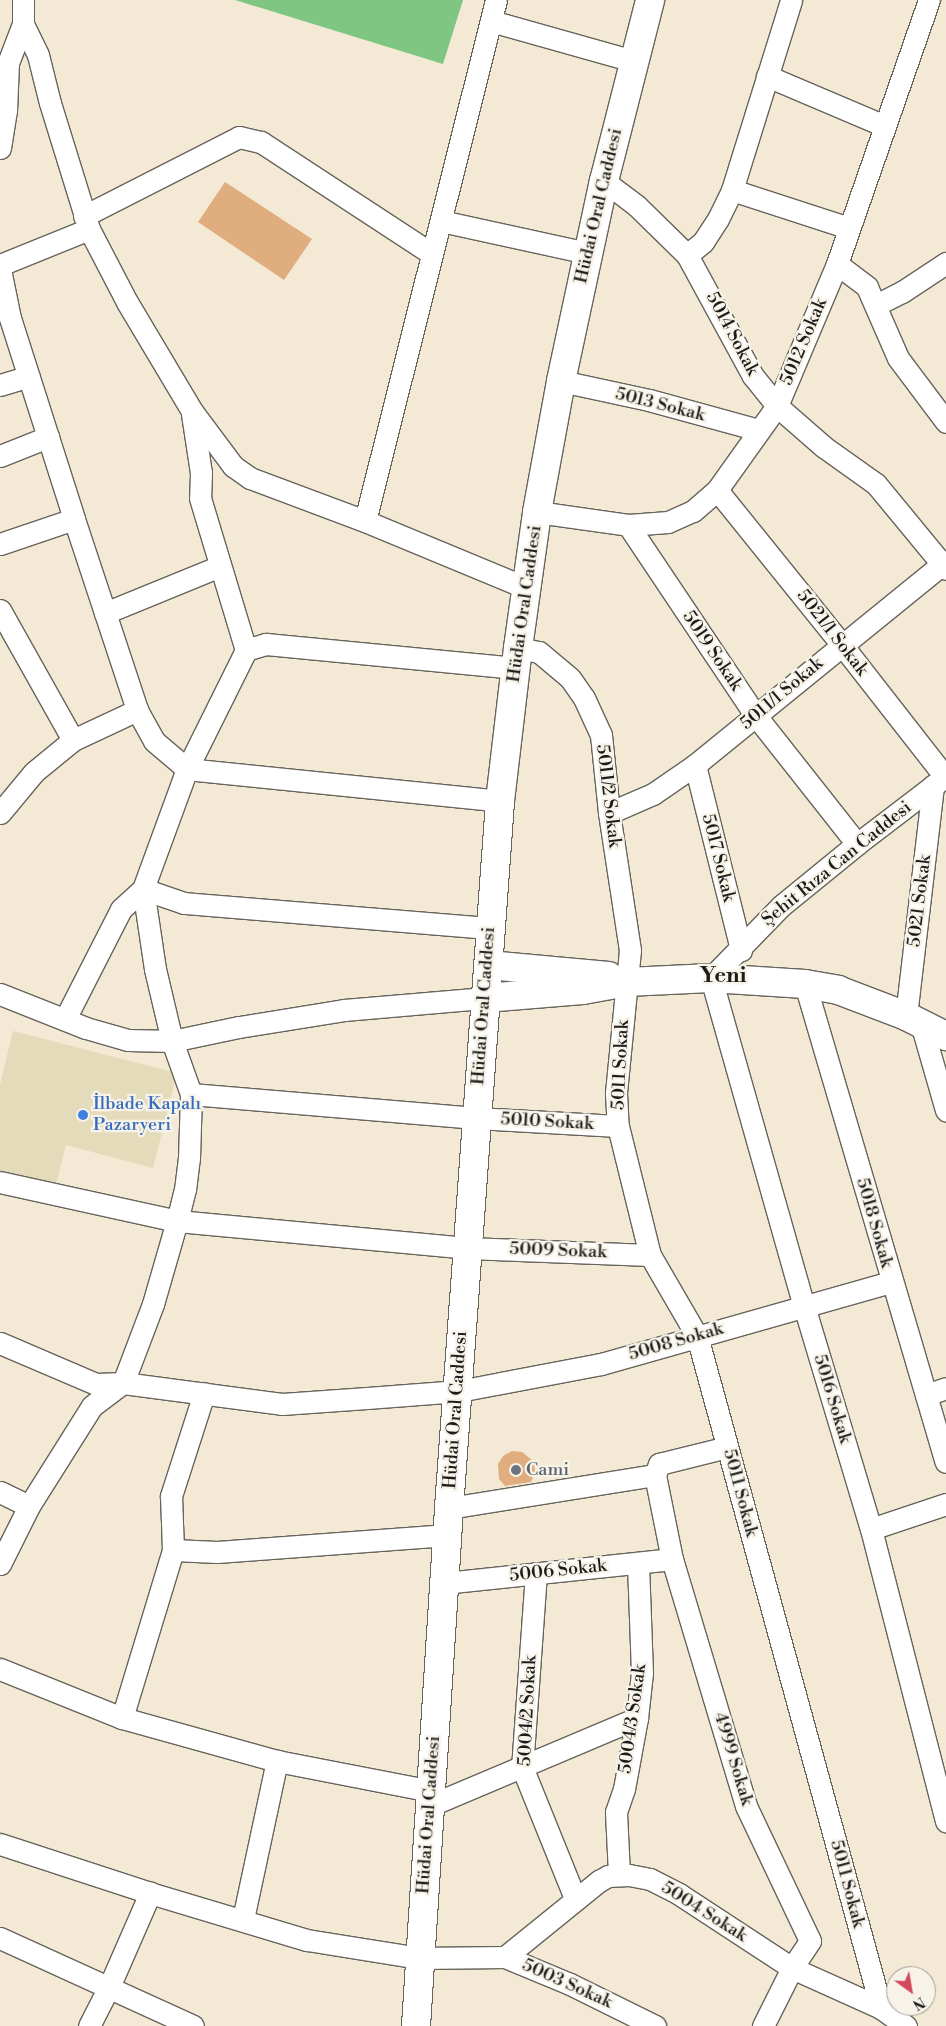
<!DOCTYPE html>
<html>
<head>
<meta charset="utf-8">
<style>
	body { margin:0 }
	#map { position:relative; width:946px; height:2026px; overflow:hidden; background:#f3e9d4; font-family:"Libre Bodoni",serif }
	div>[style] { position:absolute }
	.built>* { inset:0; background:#e4dbba }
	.green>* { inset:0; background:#7ec682 }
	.building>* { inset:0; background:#e0ad7e }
	.roads { filter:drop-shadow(1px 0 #67645c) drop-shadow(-1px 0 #67645c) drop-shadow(0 1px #67645c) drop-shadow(0 -1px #67645c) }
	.street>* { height:21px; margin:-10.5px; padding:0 10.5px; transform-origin:10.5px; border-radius:10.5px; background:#fff }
	.secondary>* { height:28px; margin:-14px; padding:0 14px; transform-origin:14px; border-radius:14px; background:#fff }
	.dots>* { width:14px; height:14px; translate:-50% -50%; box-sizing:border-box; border:2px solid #f7f3e8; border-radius:50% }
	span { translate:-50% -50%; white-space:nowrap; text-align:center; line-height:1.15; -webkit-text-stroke:4.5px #f7f3e8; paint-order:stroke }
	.street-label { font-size:18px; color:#1c1c1c }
	.shop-label { font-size:18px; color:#366cbe }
	.left { translate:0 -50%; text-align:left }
	.worship-label { font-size:18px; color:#5b616d }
	.district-label { font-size:22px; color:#1c1c1c; font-weight:700 }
	.north { position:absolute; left:886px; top:1966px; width:50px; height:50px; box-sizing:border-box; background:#f7f3e8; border:1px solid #9f9d96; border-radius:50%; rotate:148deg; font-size:14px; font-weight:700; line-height:20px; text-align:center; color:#1c1c1c }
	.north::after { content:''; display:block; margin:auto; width:18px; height:22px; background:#d1495b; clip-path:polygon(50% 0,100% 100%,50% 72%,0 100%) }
</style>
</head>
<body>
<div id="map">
	<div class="built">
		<div style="clip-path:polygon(13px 1031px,177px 1073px,153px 1168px,66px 1145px,56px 1185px,0 1172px,0 1085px)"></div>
	</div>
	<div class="green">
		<div style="clip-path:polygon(235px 0,463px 0,443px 64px)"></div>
	</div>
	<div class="building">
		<div style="clip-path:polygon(225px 182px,312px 239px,284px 280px,198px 222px)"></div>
		<div style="clip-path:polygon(512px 1451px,522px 1452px,533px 1461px,536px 1471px,531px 1482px,505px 1486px,499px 1479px,498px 1464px,503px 1456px)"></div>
	</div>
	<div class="roads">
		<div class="street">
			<div style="left:23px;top:0;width:24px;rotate:90deg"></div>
			<div style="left:23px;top:24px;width:34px;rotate:64deg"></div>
			<div style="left:38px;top:55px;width:49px;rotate:76deg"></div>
			<div style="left:50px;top:103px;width:132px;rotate:72.8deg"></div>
			<div style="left:89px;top:229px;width:82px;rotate:62.5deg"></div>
			<div style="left:127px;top:302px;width:127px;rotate:59.2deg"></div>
			<div style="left:192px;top:411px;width:69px;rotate:53.3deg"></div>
			<div style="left:233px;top:466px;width:21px;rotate:35deg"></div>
			<div style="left:250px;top:478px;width:123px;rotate:20.5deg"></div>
			<div style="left:365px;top:521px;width:175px;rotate:22.5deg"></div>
			<div style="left:491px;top:21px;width:148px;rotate:15.7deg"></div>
			<div style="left:767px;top:76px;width:128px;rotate:23deg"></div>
			<div style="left:0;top:148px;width:37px;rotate:-81deg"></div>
			<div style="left:6px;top:111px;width:48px;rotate:-87.6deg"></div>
			<div style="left:8px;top:63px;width:42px;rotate:-69deg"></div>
			<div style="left:604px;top:181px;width:41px;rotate:37.1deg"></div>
			<div style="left:637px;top:206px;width:70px;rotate:44.4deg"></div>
			<div style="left:687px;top:255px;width:138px;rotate:61.4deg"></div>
			<div style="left:753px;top:376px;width:38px;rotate:51deg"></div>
			<div style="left:777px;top:406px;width:62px;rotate:41.1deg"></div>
			<div style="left:824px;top:447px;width:64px;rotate:35.4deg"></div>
			<div style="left:876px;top:484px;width:110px;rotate:50.5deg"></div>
			<div style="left:732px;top:190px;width:123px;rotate:18deg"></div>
			<div style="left:84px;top:216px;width:174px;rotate:-27deg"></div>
			<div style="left:239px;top:137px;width:23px;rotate:13deg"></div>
			<div style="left:261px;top:142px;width:204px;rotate:33.2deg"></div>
			<div style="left:441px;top:221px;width:150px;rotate:12.3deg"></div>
			<div style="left:687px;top:255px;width:21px;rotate:-39deg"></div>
			<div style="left:703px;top:242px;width:27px;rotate:-57deg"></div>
			<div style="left:718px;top:219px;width:32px;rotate:-64deg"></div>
			<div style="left:732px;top:190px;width:199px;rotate:-72.7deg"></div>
			<div style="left:837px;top:264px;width:38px;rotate:37deg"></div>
			<div style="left:867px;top:287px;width:77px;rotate:66.4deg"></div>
			<div style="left:898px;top:358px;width:80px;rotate:53.1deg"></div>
			<div style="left:0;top:265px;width:96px;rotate:-22deg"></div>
			<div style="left:0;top:269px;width:50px;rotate:78.5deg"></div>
			<div style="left:10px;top:318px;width:211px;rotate:72.3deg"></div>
			<div style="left:74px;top:519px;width:201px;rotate:71.7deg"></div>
			<div style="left:137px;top:710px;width:35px;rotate:61deg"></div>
			<div style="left:154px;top:741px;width:43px;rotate:40.3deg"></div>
			<div style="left:187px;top:769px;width:315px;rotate:5.8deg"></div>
			<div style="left:876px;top:305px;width:29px;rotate:-27deg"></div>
			<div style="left:902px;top:292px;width:53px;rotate:-33.4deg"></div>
			<div style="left:561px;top:381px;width:90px;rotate:12.2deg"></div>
			<div style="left:649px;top:400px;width:114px;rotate:15.3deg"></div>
			<div style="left:0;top:385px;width:30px;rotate:-17deg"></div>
			<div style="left:192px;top:414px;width:60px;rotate:81.3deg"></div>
			<div style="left:201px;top:473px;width:25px;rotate:92deg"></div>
			<div style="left:200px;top:498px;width:159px;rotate:73.2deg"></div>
			<div style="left:246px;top:650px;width:21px;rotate:-17deg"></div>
			<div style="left:266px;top:644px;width:251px;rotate:5.5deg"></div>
			<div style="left:0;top:456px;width:52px;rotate:-21.6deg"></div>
			<div style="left:717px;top:490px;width:199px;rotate:51.1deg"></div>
			<div style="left:842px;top:645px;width:167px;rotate:52deg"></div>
			<div style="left:537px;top:512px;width:92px;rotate:8.1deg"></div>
			<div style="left:628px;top:525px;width:40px;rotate:-4.3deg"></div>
			<div style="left:668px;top:522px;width:27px;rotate:-24deg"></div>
			<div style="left:693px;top:511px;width:32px;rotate:-41deg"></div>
			<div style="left:717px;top:490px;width:103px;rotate:-54.5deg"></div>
			<div style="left:777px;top:406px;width:154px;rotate:-67.1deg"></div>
			<div style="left:837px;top:264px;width:280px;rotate:-70.8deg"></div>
			<div style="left:365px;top:521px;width:537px;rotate:-75.89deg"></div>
			<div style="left:628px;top:525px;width:230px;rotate:56.2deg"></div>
			<div style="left:756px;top:716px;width:163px;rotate:51.7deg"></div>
			<div style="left:0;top:544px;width:78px;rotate:-18.7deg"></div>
			<div style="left:0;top:610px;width:149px;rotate:60.7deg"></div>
			<div style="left:105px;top:613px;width:124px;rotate:-22.2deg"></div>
			<div style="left:518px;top:648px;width:21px;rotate:11deg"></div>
			<div style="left:539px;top:652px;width:40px;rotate:40deg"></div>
			<div style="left:570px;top:678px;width:24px;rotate:55deg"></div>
			<div style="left:584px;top:698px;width:41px;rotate:65.3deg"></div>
			<div style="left:601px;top:735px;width:78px;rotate:84.1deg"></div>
			<div style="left:609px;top:813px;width:139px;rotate:81.3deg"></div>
			<div style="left:630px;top:950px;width:144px;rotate:95.6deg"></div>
			<div style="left:616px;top:1093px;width:33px;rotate:87deg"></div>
			<div style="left:618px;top:1126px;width:133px;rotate:76.1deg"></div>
			<div style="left:650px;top:1255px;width:94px;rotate:59.9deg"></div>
			<div style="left:697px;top:1336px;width:697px;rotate:74.69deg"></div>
			<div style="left:695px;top:765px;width:191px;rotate:76deg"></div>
			<div style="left:946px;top:776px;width:112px;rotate:142.6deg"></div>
			<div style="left:857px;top:844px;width:98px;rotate:140.8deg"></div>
			<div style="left:781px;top:906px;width:100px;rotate:134.2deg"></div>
			<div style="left:711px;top:978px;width:341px;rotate:74.2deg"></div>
			<div style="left:804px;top:1306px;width:233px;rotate:73.3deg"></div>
			<div style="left:871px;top:1529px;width:302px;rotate:75.6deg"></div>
			<div style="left:0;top:813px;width:53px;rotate:-50.3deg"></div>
			<div style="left:34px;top:772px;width:50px;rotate:-39.4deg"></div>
			<div style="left:73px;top:740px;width:71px;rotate:-25.1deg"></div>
			<div style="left:609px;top:813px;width:48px;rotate:-23.4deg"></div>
			<div style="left:653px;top:794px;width:51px;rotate:-34.6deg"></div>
			<div style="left:695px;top:765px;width:323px;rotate:-39.1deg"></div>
			<div style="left:805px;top:984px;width:498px;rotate:73.6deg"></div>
			<div style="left:0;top:994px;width:92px;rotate:21.6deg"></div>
			<div style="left:86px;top:1028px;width:44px;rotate:15.9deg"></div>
			<div style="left:128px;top:1040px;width:44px;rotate:1.3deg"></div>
			<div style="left:172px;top:1041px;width:68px;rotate:-11.8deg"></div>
			<div style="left:239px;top:1027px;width:106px;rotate:-9.2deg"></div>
			<div style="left:344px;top:1010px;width:142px;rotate:-4.9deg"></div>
			<div style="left:906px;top:1016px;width:232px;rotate:-83.3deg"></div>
			<div style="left:65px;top:1019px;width:123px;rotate:-63deg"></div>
			<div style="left:121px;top:909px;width:30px;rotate:-42deg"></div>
			<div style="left:143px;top:889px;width:43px;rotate:18.9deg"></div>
			<div style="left:184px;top:903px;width:307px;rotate:4.7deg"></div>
			<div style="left:921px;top:1023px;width:91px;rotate:74deg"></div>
			<div style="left:191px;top:1094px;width:286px;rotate:4.8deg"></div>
			<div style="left:476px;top:1118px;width:142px;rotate:3.2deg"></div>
			<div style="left:0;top:1182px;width:181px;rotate:12.4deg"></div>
			<div style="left:177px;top:1221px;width:291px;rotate:5.3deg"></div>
			<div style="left:467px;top:1248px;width:183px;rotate:2.2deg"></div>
			<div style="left:0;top:1343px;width:104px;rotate:23.1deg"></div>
			<div style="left:96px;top:1384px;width:27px;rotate:-2deg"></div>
			<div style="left:123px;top:1383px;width:160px;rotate:7.5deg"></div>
			<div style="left:282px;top:1404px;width:85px;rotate:-4deg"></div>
			<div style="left:367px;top:1398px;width:92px;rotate:-4.4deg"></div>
			<div style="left:459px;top:1391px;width:145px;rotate:-10.8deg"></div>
			<div style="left:601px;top:1364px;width:301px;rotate:-15.8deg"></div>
			<div style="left:926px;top:1395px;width:21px;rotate:-19deg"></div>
			<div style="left:655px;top:1475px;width:86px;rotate:78.6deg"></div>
			<div style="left:672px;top:1559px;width:258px;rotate:73.3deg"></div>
			<div style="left:746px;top:1806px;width:149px;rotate:64.6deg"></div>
			<div style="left:810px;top:1941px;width:32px;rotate:124deg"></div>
			<div style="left:792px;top:1968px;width:65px;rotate:116.6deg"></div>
			<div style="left:0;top:1492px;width:32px;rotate:26deg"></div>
			<div style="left:449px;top:1508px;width:209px;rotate:-9.1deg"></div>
			<div style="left:655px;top:1475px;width:12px;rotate:-70deg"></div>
			<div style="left:659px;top:1464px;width:70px;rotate:-14deg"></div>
			<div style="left:871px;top:1529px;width:79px;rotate:-18.4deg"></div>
			<div style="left:173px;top:1550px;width:44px;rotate:2.6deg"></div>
			<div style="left:217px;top:1552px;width:231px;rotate:-4.2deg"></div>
			<div style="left:0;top:1564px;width:65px;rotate:-63.4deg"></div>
			<div style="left:29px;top:1506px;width:118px;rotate:-57.8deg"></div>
			<div style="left:92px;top:1406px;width:39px;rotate:-37deg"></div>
			<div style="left:123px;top:1383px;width:85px;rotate:-69.2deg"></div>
			<div style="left:153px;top:1304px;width:86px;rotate:-73.9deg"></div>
			<div style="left:177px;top:1221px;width:32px;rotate:-76deg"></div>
			<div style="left:185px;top:1190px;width:32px;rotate:-83deg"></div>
			<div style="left:189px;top:1158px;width:64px;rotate:-88.2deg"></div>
			<div style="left:191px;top:1094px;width:56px;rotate:-109.7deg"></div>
			<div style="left:172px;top:1041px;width:74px;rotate:-103.3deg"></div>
			<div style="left:155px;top:969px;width:81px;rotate:-98.5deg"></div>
			<div style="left:143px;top:889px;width:128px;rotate:-69.9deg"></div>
			<div style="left:187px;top:769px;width:133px;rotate:-63.6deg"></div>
			<div style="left:536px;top:1573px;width:195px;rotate:94.1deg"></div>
			<div style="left:522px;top:1767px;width:141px;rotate:68deg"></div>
			<div style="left:444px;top:1583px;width:229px;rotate:-6deg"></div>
			<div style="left:0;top:1669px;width:131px;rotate:21.9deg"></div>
			<div style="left:122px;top:1718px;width:161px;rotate:15.5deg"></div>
			<div style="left:277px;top:1761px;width:158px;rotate:11deg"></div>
			<div style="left:122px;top:1718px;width:176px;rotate:-73.1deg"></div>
			<div style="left:173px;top:1550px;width:54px;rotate:-92.1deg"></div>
			<div style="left:171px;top:1496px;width:108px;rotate:-72.2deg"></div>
			<div style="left:431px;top:1805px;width:224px;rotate:-22.9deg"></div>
			<div style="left:0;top:1844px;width:158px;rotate:18.1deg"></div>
			<div style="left:150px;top:1893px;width:164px;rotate:16.7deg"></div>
			<div style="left:307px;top:1940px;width:113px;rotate:9.1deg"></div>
			<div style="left:419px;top:1958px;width:86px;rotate:-0.7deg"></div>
			<div style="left:505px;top:1957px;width:121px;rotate:-39deg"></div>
			<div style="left:599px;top:1881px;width:10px;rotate:-29deg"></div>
			<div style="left:608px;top:1876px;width:21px;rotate:-3deg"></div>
			<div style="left:629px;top:1875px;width:21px;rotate:11deg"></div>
			<div style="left:650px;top:1879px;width:33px;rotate:27deg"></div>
			<div style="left:679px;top:1894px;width:135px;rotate:33.2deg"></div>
			<div style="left:792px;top:1968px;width:98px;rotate:24.2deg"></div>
			<div style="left:881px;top:2008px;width:31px;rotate:36deg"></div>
			<div style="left:619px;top:1874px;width:62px;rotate:-92.8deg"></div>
			<div style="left:616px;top:1812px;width:24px;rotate:-71deg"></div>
			<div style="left:624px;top:1789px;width:72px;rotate:-79.6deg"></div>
			<div style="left:637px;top:1718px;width:45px;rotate:-83.7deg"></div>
			<div style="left:642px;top:1673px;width:110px;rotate:-92.1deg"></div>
			<div style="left:243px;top:1919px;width:162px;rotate:-77.9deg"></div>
			<div style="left:0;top:1938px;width:212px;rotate:24.5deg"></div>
			<div style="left:505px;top:1957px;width:70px;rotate:22.6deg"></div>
			<div style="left:570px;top:1984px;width:95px;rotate:26.3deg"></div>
			<div style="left:89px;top:2026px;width:44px;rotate:-62.9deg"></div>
			<div style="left:109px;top:1987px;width:103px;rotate:-66.4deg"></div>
		</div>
		<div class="secondary">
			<div style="left:488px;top:965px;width:121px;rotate:5.2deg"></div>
			<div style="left:485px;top:998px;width:98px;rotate:-4.7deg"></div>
			<div style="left:583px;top:990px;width:45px;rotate:-10.3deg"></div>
			<div style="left:627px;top:982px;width:84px;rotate:-2.7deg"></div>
			<div style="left:711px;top:978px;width:94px;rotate:3.7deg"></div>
			<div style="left:805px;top:984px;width:34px;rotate:10deg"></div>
			<div style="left:838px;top:990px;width:73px;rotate:20.9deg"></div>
			<div style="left:906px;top:1016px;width:45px;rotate:26.6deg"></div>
			<div style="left:416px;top:2026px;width:519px;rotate:-86.35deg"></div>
			<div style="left:449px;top:1508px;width:709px;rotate:-85.87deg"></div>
			<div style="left:500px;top:801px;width:154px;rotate:-83.3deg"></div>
			<div style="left:518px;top:648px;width:137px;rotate:-82deg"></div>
			<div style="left:537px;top:512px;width:133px;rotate:-79.6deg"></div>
			<div style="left:561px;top:381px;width:205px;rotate:-77.9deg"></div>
			<div style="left:604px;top:181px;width:187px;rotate:-75.7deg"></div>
		</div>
	</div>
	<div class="dots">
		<div style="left:83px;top:1115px;background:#3f7fe0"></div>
		<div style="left:516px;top:1470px;background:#6b7280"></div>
	</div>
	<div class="street-label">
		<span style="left:599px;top:206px;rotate:-77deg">Hüdai Oral Caddesi</span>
		<span style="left:732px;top:334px;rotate:62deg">5014 Sokak</span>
		<span style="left:804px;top:342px;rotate:-67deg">5012 Sokak</span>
		<span style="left:660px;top:405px;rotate:14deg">5013 Sokak</span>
		<span style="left:525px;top:604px;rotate:-82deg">Hüdai Oral Caddesi</span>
		<span style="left:832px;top:633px;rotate:52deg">5021/1 Sokak</span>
		<span style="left:712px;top:651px;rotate:56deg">5019 Sokak</span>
		<span style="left:782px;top:694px;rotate:-40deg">5011/1 Sokak</span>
		<span style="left:608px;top:796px;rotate:83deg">5011/2 Sokak</span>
		<span style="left:718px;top:858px;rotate:76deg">5017 Sokak</span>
		<span style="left:837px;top:864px;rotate:-39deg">Şehit Rıza Can Caddesi</span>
		<span style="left:920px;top:901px;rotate:-83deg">5021 Sokak</span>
		<span style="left:484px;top:1006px;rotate:-86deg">Hüdai Oral Caddesi</span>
		<span style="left:621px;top:1065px;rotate:-87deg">5011 Sokak</span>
		<span style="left:547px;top:1122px;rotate:3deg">5010 Sokak</span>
		<span style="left:874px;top:1223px;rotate:74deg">5018 Sokak</span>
		<span style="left:558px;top:1251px;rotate:2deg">5009 Sokak</span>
		<span style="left:676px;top:1342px;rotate:-16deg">5008 Sokak</span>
		<span style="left:832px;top:1399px;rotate:73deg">5016 Sokak</span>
		<span style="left:456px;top:1410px;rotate:-86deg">Hüdai Oral Caddesi</span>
		<span style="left:740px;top:1493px;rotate:75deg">5011 Sokak</span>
		<span style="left:558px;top:1571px;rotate:-6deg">5006 Sokak</span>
		<span style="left:528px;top:1711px;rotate:-87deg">5004/2 Sokak</span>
		<span style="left:633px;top:1719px;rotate:-82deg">5004/3 Sokak</span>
		<span style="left:733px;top:1759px;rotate:73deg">4999 Sokak</span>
		<span style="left:429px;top:1815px;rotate:-86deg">Hüdai Oral Caddesi</span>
		<span style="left:847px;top:1884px;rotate:75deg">5011 Sokak</span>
		<span style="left:704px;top:1912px;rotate:32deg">5004 Sokak</span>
		<span style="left:567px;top:1984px;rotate:24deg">5003 Sokak</span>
	</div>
	<div class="shop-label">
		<span class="left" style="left:93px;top:1115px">İlbade Kapalı<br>Pazaryeri</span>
	</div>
	<div class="worship-label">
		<span class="left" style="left:526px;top:1470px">Cami</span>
	</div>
	<div class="district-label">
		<span style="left:723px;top:976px">Yeni</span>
	</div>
	<div class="north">N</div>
</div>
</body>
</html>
